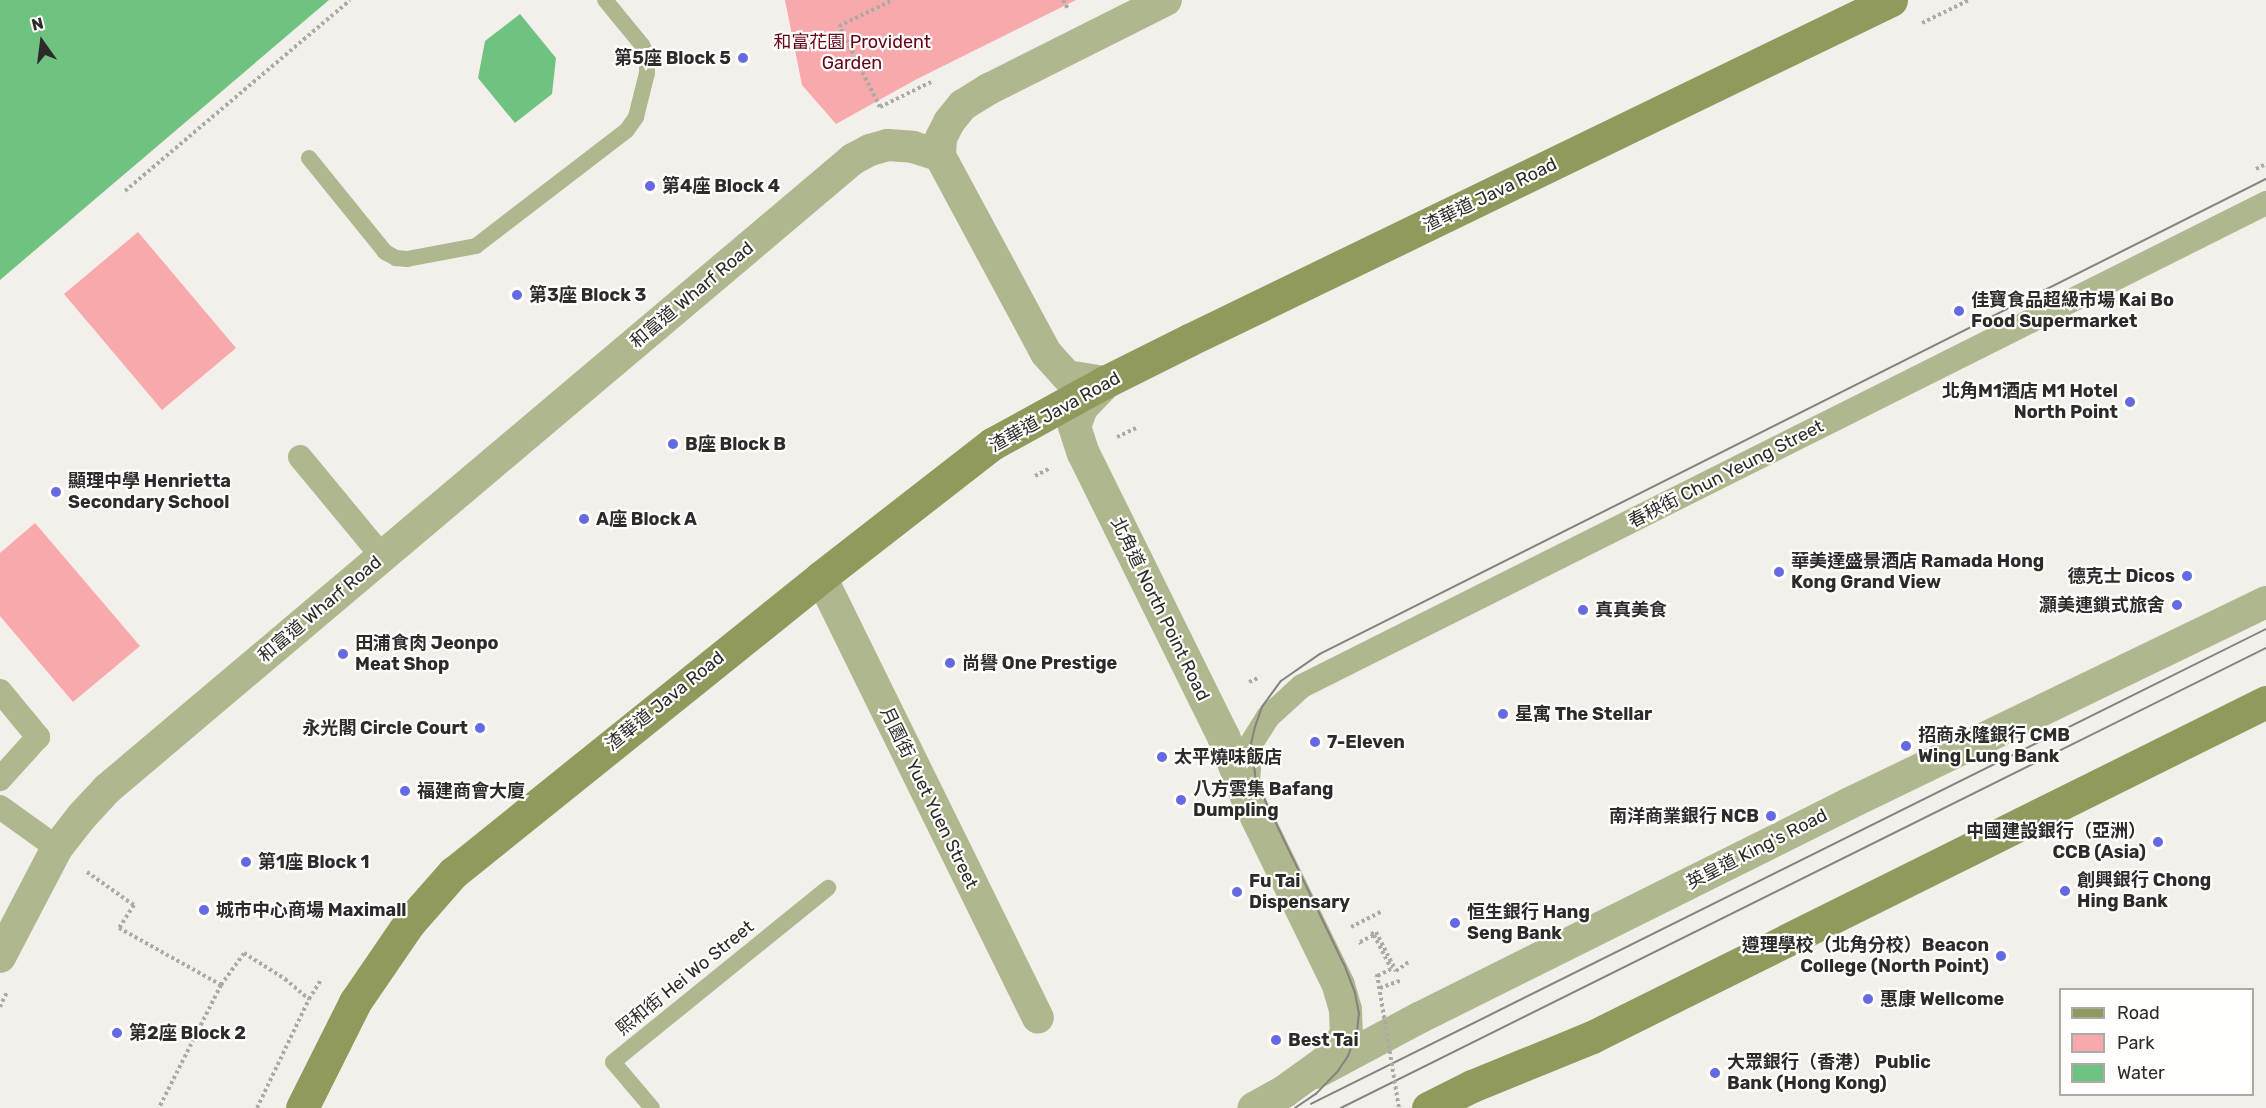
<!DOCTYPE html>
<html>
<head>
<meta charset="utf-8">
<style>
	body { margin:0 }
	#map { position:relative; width:2266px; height:1108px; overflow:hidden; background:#f3f0eb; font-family:Rubik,"Noto Sans TC",sans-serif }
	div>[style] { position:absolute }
	.green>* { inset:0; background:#f7a9ac }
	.water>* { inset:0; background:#70c280 }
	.path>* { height:4px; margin-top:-2px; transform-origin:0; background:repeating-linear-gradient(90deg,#acaaa6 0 3px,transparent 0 6px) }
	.service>* { height:16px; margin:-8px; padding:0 8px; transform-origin:8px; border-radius:8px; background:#afb78e }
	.pedestrian>* { height:24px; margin:-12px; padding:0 12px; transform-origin:12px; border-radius:12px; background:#afb78e }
	.minor>* { height:32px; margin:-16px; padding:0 16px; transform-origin:16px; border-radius:16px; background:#afb78e }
	.tertiary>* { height:33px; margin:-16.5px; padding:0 16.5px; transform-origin:16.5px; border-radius:16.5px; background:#afb78e }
	.secondary>* { height:33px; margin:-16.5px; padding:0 16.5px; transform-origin:16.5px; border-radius:16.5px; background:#909a5c }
	.tram>* { height:1.5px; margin:-0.75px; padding:0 0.75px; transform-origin:0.75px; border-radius:0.75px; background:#84827f }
	.path-bridge>* { height:4px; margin-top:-2px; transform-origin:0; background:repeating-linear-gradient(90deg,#acaaa6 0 3px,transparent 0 6px) }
	.dots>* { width:16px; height:16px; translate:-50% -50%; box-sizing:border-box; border:3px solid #fffefb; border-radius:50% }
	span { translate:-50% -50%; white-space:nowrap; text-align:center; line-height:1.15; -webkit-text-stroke:4.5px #fffefb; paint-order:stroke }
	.park-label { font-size:18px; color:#63041b }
	.poi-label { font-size:18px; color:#2c2b29; font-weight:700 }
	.right { translate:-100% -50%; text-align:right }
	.left { translate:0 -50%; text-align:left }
	.street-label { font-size:18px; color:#2c2b29 }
	.legend { position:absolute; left:2059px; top:988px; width:195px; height:108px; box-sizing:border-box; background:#fffefb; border:2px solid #abaaa7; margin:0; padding:8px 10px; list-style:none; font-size:18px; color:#2c2b29 }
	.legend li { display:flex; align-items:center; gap:12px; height:30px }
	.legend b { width:30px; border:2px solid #abaaa7 }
	.north { position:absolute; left:12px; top:12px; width:60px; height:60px; -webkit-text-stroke:4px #fffefb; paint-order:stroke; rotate:346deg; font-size:16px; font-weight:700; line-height:24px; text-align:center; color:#2c2b29 }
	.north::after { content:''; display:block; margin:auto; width:21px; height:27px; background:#2c2b29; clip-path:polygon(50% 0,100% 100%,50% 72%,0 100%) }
</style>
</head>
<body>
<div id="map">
	<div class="green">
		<div style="clip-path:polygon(785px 0,1076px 0,915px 80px,836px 124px,802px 85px)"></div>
		<div style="clip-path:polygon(138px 232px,236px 348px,162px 410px,64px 294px)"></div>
		<div style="clip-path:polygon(35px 523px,140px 646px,73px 702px,0 616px,0 553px)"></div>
	</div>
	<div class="water">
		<div style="clip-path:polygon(0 0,329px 0,0 280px)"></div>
		<div style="clip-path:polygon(520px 14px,556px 58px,552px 94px,515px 123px,478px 78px,485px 41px)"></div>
	</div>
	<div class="path">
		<div style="left:1063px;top:0;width:10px;rotate:61deg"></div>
		<div style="left:1922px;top:23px;width:52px;rotate:-26.1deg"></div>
		<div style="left:880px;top:107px;width:59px;rotate:-26.1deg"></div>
		<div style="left:880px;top:107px;width:91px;rotate:-116.8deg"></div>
		<div style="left:839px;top:26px;width:60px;rotate:-25.7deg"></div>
		<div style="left:2256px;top:169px;width:11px;rotate:-27deg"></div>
		<div style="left:125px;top:191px;width:295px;rotate:-40.3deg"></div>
		<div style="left:1117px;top:437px;width:21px;rotate:-25deg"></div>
		<div style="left:1035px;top:476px;width:17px;rotate:-28deg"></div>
		<div style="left:1249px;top:682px;width:12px;rotate:-24deg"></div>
		<div style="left:87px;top:872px;width:57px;rotate:35.1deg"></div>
		<div style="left:134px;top:905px;width:27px;rotate:123deg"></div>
		<div style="left:119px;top:928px;width:117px;rotate:29.2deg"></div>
		<div style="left:221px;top:985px;width:138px;rotate:116.8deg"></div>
		<div style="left:1351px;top:927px;width:35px;rotate:-27deg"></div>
		<div style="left:1371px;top:934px;width:5px;rotate:-22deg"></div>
		<div style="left:1376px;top:932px;width:44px;rotate:62.9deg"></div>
		<div style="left:1396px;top:971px;width:17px;rotate:-36deg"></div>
		<div style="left:1361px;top:944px;width:2px;rotate:-117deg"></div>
		<div style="left:1360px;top:942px;width:16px;rotate:-27deg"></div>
		<div style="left:1374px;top:935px;width:38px;rotate:63deg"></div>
		<div style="left:1391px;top:969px;width:18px;rotate:153deg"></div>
		<div style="left:221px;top:985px;width:39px;rotate:-54deg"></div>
		<div style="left:244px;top:953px;width:49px;rotate:32.4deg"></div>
		<div style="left:285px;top:979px;width:31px;rotate:40deg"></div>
		<div style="left:1380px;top:988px;width:23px;rotate:-20deg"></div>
		<div style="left:0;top:1007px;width:17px;rotate:-65deg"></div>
		<div style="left:257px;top:1108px;width:121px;rotate:-64.5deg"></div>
		<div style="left:309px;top:999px;width:22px;rotate:-58deg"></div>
	</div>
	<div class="service">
		<div style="left:309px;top:158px;width:121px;rotate:51deg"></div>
		<div style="left:385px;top:252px;width:13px;rotate:29deg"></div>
		<div style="left:396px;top:258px;width:11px;rotate:5deg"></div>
		<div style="left:407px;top:259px;width:70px;rotate:-10.7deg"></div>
		<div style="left:476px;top:246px;width:190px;rotate:-37.5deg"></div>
		<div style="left:627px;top:130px;width:16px;rotate:-55deg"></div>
		<div style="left:636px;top:117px;width:45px;rotate:-76deg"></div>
		<div style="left:647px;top:73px;width:17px;rotate:-90deg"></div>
		<div style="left:647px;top:56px;width:12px;rotate:-114deg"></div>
		<div style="left:642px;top:45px;width:58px;rotate:-129.4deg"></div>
		<div style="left:652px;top:1108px;width:60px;rotate:-130.3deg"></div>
		<div style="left:613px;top:1062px;width:277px;rotate:-39deg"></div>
	</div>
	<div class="pedestrian">
		<div style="left:300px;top:457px;width:129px;rotate:50.4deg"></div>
		<div style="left:0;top:691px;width:60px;rotate:50.4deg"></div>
		<div style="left:38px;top:737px;width:57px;rotate:132.1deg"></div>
		<div style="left:1247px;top:793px;width:49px;rotate:-85.3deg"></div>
		<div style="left:1251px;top:744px;width:32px;rotate:-58deg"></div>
		<div style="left:1268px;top:717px;width:46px;rotate:-42.4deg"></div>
		<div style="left:1302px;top:686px;width:1078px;rotate:-26.61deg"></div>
		<div style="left:0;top:807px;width:70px;rotate:35.7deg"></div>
	</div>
	<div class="minor">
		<div style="left:940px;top:156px;width:224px;rotate:61.7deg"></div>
		<div style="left:1046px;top:353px;width:31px;rotate:48deg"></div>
		<div style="left:1067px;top:376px;width:38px;rotate:9deg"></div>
		<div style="left:940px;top:156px;width:18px;rotate:-87deg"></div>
		<div style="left:941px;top:138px;width:18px;rotate:-63deg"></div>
		<div style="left:949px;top:122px;width:22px;rotate:-51deg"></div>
		<div style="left:963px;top:105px;width:31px;rotate:-32deg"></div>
		<div style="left:989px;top:89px;width:198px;rotate:-26.7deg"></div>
		<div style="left:821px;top:577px;width:491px;rotate:63.8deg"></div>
		<div style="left:0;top:957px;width:123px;rotate:-62.4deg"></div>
		<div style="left:57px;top:848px;width:41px;rotate:-52deg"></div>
		<div style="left:82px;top:816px;width:37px;rotate:-47deg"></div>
		<div style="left:107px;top:789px;width:976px;rotate:-40.18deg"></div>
		<div style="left:853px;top:159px;width:19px;rotate:-28deg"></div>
		<div style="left:870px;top:150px;width:18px;rotate:-16deg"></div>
		<div style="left:887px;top:145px;width:26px;rotate:4deg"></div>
		<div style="left:913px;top:147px;width:28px;rotate:18deg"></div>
		<div style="left:1316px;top:1073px;width:119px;rotate:-28.1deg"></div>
		<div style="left:1421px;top:1017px;width:477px;rotate:-26.5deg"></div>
		<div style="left:1848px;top:804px;width:464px;rotate:-25.8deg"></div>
	</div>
	<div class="tertiary">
		<div style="left:1105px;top:382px;width:35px;rotate:134deg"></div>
		<div style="left:1081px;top:407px;width:20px;rotate:110deg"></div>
		<div style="left:1074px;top:426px;width:28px;rotate:72deg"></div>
		<div style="left:1083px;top:453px;width:316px;rotate:63.7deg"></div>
		<div style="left:1223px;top:736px;width:64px;rotate:69deg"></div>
		<div style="left:1246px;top:796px;width:210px;rotate:64deg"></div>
		<div style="left:1338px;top:985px;width:25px;rotate:74deg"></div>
		<div style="left:1345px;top:1009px;width:24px;rotate:88deg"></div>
		<div style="left:1346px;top:1033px;width:17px;rotate:121deg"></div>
		<div style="left:1337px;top:1048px;width:19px;rotate:133deg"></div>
		<div style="left:1324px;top:1062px;width:49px;rotate:144.1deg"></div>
		<div style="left:1284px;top:1091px;width:35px;rotate:151deg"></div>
	</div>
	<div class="secondary">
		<div style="left:302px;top:1108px;width:119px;rotate:-63.4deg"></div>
		<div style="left:355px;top:1002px;width:96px;rotate:-55.6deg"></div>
		<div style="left:409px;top:923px;width:67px;rotate:-48.7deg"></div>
		<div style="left:453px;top:873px;width:472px;rotate:-38.8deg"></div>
		<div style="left:821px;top:577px;width:217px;rotate:-37.9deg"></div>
		<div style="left:992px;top:444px;width:129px;rotate:-28.8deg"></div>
		<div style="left:1105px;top:382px;width:94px;rotate:-26.6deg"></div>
		<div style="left:1189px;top:340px;width:780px;rotate:-25.84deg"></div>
		<div style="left:1428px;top:1108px;width:49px;rotate:-26.6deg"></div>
		<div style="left:1472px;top:1086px;width:130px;rotate:-22.2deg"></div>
		<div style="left:1592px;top:1037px;width:753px;rotate:-26.43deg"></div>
	</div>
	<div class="tram">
		<div style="left:1311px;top:1104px;width:1067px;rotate:-26.44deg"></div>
		<div style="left:1295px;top:1108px;width:25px;rotate:-34deg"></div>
		<div style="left:1316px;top:1094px;width:32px;rotate:-46deg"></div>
		<div style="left:1338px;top:1071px;width:18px;rotate:-56deg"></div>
		<div style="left:1348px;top:1056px;width:26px;rotate:-69deg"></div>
		<div style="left:1357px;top:1032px;width:18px;rotate:-84deg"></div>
		<div style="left:1359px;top:1014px;width:21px;rotate:-101deg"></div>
		<div style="left:1355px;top:993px;width:30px;rotate:-111deg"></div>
		<div style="left:1344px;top:965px;width:203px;rotate:-115.7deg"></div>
		<div style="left:1256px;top:782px;width:38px;rotate:-97deg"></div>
		<div style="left:1251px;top:744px;width:17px;rotate:-77deg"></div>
		<div style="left:1255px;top:727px;width:21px;rotate:-71deg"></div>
		<div style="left:1262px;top:707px;width:32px;rotate:-54deg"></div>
		<div style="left:1281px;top:681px;width:47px;rotate:-34.7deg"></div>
		<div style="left:1320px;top:654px;width:1059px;rotate:-26.66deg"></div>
		<div style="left:1341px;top:1108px;width:1033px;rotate:-26.44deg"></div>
	</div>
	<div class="path-bridge">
		<div style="left:1377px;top:974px;width:136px;rotate:80.7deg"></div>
	</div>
	<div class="dots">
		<div style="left:743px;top:58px;background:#6569e2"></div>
		<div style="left:650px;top:186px;background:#6569e2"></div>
		<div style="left:517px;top:295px;background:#6569e2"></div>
		<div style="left:1959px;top:311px;background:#6569e2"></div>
		<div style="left:2130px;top:402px;background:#6569e2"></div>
		<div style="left:673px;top:444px;background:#6569e2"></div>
		<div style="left:56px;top:492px;background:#6569e2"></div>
		<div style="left:584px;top:519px;background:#6569e2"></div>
		<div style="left:1779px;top:572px;background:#6569e2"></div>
		<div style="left:2187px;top:576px;background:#6569e2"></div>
		<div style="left:2177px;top:605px;background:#6569e2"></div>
		<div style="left:1583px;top:610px;background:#6569e2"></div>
		<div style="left:343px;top:654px;background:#6569e2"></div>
		<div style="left:950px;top:663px;background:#6569e2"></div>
		<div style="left:1503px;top:714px;background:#6569e2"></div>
		<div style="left:480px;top:728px;background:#6569e2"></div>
		<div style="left:1315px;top:742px;background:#6569e2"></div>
		<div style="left:1906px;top:746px;background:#6569e2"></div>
		<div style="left:1162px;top:757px;background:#6569e2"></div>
		<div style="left:405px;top:791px;background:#6569e2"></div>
		<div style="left:1181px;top:800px;background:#6569e2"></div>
		<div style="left:1771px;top:816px;background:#6569e2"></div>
		<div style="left:2158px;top:842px;background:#6569e2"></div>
		<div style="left:246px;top:862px;background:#6569e2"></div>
		<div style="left:2065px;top:891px;background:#6569e2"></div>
		<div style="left:1237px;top:892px;background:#6569e2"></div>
		<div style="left:204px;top:910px;background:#6569e2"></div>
		<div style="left:1455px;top:923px;background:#6569e2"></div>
		<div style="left:2001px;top:956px;background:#6569e2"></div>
		<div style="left:1868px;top:999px;background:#6569e2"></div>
		<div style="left:117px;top:1033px;background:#6569e2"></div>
		<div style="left:1276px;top:1040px;background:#6569e2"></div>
		<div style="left:1715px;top:1073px;background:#6569e2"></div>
	</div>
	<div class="park-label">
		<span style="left:852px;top:53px">和富花園 Provident<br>Garden</span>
	</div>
	<div class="poi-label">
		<span class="right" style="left:731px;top:58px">第5座 Block 5</span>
		<span class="left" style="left:662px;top:186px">第4座 Block 4</span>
		<span class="left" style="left:529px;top:295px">第3座 Block 3</span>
		<span class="left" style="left:1971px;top:311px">佳寶食品超級市場 Kai Bo<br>Food Supermarket</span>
		<span class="right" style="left:2118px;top:402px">北角M1酒店 M1 Hotel<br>North Point</span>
		<span class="left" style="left:685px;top:444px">B座 Block B</span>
		<span class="left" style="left:68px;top:492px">顯理中學 Henrietta<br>Secondary School</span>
		<span class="left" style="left:596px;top:519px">A座 Block A</span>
		<span class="left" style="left:1791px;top:572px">華美達盛景酒店 Ramada Hong<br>Kong Grand View</span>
		<span class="right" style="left:2175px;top:576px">德克士 Dicos</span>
		<span class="right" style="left:2165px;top:605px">灝美連鎖式旅舍</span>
		<span class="left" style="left:1595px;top:610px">真真美食</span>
		<span class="left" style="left:355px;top:654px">田浦食肉 Jeonpo<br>Meat Shop</span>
		<span class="left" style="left:962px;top:663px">尚譽 One Prestige</span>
		<span class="left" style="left:1515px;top:714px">星寓 The Stellar</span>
		<span class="right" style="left:468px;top:728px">永光閣 Circle Court</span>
		<span class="left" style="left:1918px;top:746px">招商永隆銀行 CMB<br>Wing Lung Bank</span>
		<span class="left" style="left:1327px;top:742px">7-Eleven</span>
		<span class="left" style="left:1174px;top:757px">太平燒味飯店</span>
		<span class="left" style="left:1193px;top:800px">八方雲集 Bafang<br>Dumpling</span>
		<span class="left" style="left:417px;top:791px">福建商會大廈</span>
		<span class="right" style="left:1759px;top:816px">南洋商業銀行 NCB</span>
		<span class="right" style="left:2146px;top:842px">中國建設銀行（亞洲）<br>CCB (Asia)</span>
		<span class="left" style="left:258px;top:862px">第1座 Block 1</span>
		<span class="left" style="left:2077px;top:891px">創興銀行 Chong<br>Hing Bank</span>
		<span class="left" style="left:1249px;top:892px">Fu Tai<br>Dispensary</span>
		<span class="left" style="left:216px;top:910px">城市中心商場 Maximall</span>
		<span class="left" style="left:1467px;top:923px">恒生銀行 Hang<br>Seng Bank</span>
		<span class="right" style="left:1989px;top:956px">遵理學校（北角分校）Beacon<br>College (North Point)</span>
		<span class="left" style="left:1880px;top:999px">惠康 Wellcome</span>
		<span class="left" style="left:129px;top:1033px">第2座 Block 2</span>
		<span class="left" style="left:1288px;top:1040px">Best Tai</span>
		<span class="left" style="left:1727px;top:1073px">大眾銀行（香港） Public<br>Bank (Hong Kong)</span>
	</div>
	<div class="street-label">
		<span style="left:1490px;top:195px;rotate:-26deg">渣華道 Java Road</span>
		<span style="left:692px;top:295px;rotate:-40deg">和富道 Wharf Road</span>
		<span style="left:1055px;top:412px;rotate:-29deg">渣華道 Java Road</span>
		<span style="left:1726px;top:474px;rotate:-27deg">春秧街 Chun Yeung Street</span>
		<span style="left:320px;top:609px;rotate:-40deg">和富道 Wharf Road</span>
		<span style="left:1160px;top:609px;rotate:64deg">北角道 North Point Road</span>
		<span style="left:665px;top:701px;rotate:-39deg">渣華道 Java Road</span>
		<span style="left:929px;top:798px;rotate:64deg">月園街 Yuet Yuen Street</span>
		<span style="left:1757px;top:849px;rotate:-27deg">英皇道 King's Road</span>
		<span style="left:685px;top:978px;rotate:-39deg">熙和街 Hei Wo Street</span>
	</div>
	<ul class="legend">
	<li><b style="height:8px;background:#909a5c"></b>Road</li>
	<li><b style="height:16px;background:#f7a9ac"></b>Park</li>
	<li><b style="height:16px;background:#70c280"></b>Water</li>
	</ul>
	<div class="north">N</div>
</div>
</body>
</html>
